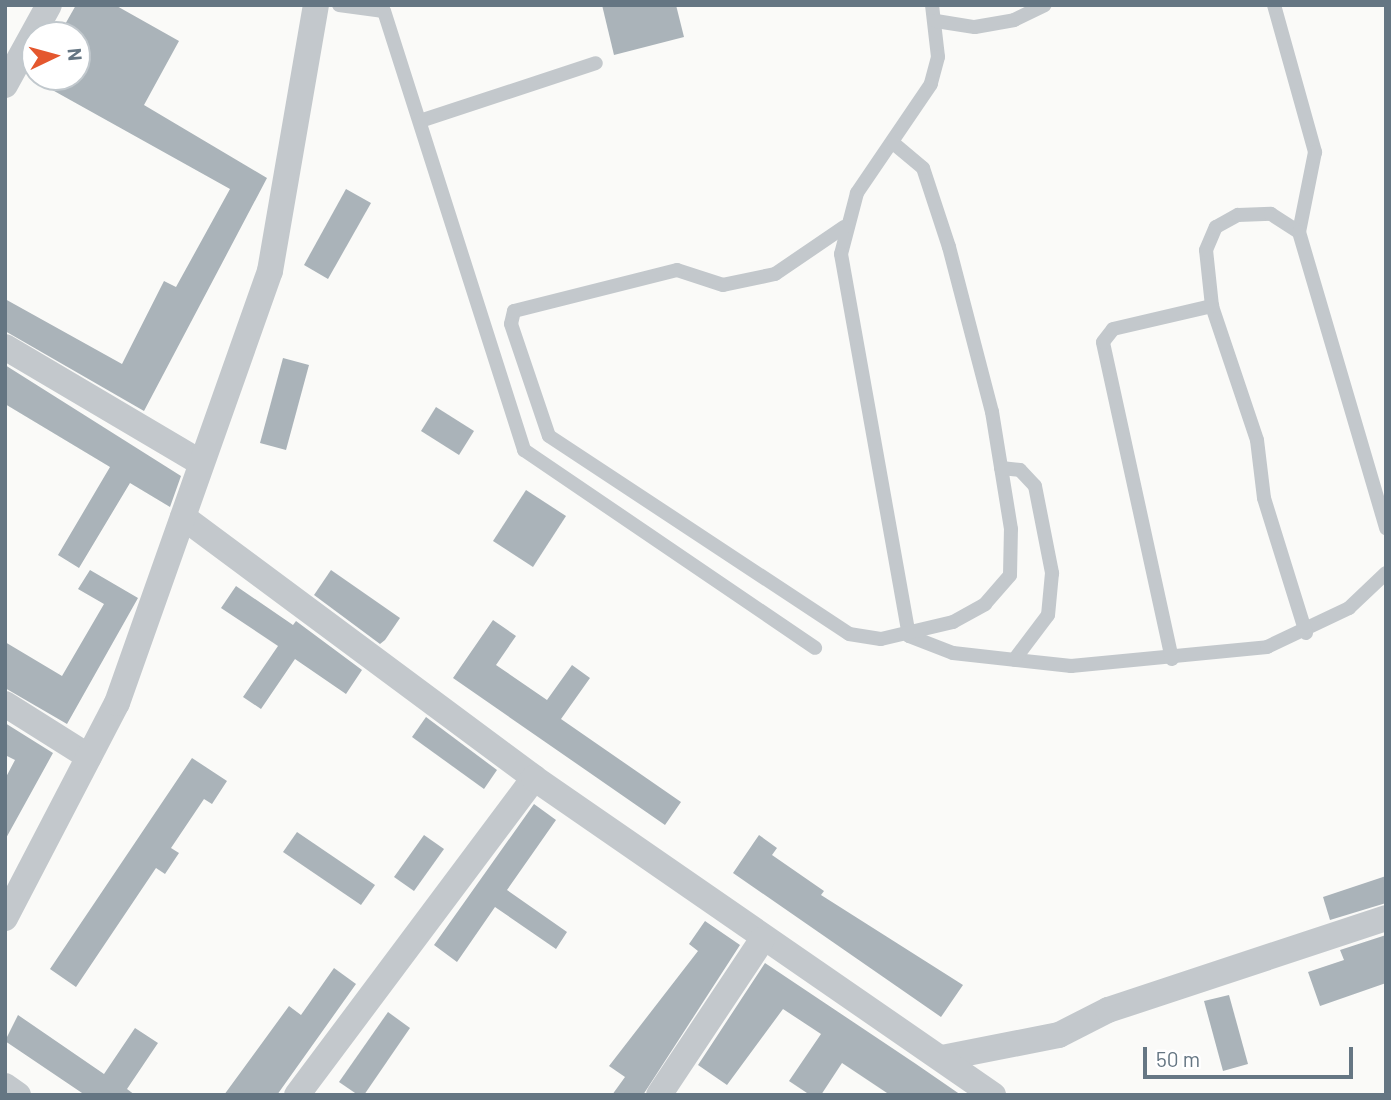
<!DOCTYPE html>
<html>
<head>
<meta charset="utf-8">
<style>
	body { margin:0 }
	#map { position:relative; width:1391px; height:1100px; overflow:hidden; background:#fafaf8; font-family:Barlow,sans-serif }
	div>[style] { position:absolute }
	.building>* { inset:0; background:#aab3b9 }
	.service>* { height:14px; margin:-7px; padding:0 7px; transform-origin:7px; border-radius:7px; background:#c3c8cc }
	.minor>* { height:26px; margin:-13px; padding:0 13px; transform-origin:13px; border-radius:13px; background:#c3c8cc }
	span { translate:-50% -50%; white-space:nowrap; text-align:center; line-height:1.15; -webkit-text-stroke:7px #fff; paint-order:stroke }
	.frame { position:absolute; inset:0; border:7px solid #657683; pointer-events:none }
	.north { position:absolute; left:21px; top:21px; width:70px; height:70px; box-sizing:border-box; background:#fff; border:2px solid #c1c8cd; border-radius:50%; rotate:85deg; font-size:19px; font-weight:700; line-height:28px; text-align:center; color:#657683 }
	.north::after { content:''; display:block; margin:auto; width:24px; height:32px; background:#e4572e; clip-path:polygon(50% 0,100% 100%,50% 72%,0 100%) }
	.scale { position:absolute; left:1143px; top:1047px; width:210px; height:32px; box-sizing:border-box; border:4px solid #657683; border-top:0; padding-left:9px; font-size:21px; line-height:24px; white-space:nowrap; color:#657683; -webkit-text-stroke:5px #fff; paint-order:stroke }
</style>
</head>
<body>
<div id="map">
	<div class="building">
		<div style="clip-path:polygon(76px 5px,115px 5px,179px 41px,144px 105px,267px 178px,144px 411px,5px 331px,5px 299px,122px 364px,164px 281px,176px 287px,230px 189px,29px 77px,77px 77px,77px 35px,59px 35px)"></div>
		<div style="clip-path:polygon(602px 5px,676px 5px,684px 37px,614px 55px)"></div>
		<div style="clip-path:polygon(346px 189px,371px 203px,328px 279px,304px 265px)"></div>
		<div style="clip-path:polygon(283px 358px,309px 365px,286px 450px,260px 443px)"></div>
		<div style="clip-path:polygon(5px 365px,181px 476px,170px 507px,130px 483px,79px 568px,58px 555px,110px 467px,5px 404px)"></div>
		<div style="clip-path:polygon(436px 407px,474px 431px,459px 455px,421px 431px)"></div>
		<div style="clip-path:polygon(526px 490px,566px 516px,533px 567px,493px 541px)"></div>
		<div style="clip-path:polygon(90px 570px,138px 598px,67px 724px,5px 688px,5px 642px,62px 676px,104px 604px,78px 589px)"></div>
		<div style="clip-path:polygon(331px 570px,400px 618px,385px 640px,380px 644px,314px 595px)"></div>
		<div style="clip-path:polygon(236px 586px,293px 625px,296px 621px,362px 670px,346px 694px,295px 659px,261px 709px,243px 697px,278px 646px,221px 608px)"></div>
		<div style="clip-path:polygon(493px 620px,516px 636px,496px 665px,547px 700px,572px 665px,590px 678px,561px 719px,681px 802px,665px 825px,453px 678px)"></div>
		<div style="clip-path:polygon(426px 717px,497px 770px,484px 789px,412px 737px)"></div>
		<div style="clip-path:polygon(5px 723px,53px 753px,5px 840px,5px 779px,15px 760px,5px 755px)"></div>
		<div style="clip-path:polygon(192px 758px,227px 781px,212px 804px,204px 799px,171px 848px,179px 853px,165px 874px,156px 868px,76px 987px,50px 969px)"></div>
		<div style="clip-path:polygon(534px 804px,556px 820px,507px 890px,567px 932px,556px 949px,495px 907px,457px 962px,434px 945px)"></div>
		<div style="clip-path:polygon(297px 832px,375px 885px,361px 905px,283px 852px)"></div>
		<div style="clip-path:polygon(424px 835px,444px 849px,414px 891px,394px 877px)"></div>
		<div style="clip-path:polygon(759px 835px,777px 848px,772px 855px,824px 891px,821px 895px,963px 985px,941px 1017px,733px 873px)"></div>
		<div style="clip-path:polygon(1386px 876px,1386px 903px,1330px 920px,1323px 897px)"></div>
		<div style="clip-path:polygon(705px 921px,740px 945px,643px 1095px,612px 1095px,625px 1077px,609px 1066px,698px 951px,689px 944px)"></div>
		<div style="clip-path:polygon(1386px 935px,1386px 983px,1320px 1006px,1308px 972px,1344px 960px,1340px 950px)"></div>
		<div style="clip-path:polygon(765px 963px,916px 1064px,961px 1095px,890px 1095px,842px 1063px,821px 1095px,810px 1095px,789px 1081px,821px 1034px,783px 1009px,727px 1085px,698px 1065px)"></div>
		<div style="clip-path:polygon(334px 968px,356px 984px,277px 1095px,224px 1095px,289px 1006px,301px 1015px)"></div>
		<div style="clip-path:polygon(1229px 995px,1248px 1064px,1223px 1071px,1204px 1001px)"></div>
		<div style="clip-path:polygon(388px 1012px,410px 1028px,364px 1095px,358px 1095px,339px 1082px)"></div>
		<div style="clip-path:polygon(18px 1015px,104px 1074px,135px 1028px,158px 1043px,127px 1089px,135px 1095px,85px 1095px,5px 1041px)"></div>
	</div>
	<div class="service">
		<div style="left:339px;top:5px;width:45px;rotate:7.6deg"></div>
		<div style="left:384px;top:11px;width:461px;rotate:72.3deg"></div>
		<div style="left:524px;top:450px;width:352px;rotate:34.2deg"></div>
		<div style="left:932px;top:5px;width:52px;rotate:83.4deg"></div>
		<div style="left:938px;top:57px;width:28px;rotate:105deg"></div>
		<div style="left:931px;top:84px;width:132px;rotate:124.2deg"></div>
		<div style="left:857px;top:193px;width:63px;rotate:104.7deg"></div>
		<div style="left:841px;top:254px;width:388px;rotate:79.9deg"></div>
		<div style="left:909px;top:636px;width:47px;rotate:21.1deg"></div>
		<div style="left:953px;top:653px;width:119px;rotate:6.3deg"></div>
		<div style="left:1071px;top:666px;width:197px;rotate:-5.5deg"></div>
		<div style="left:1267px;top:647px;width:91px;rotate:-25.4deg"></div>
		<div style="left:1349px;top:608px;width:51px;rotate:-43.4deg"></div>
		<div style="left:1274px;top:5px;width:153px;rotate:74.4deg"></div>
		<div style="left:1315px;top:152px;width:82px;rotate:101.3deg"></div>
		<div style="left:936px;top:21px;width:39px;rotate:9deg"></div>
		<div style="left:975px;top:27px;width:40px;rotate:-10deg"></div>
		<div style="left:1014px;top:20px;width:34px;rotate:-26deg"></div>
		<div style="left:420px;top:121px;width:185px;rotate:-18.2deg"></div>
		<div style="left:844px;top:227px;width:83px;rotate:145.7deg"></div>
		<div style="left:775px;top:274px;width:53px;rotate:168.1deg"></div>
		<div style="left:723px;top:285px;width:48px;rotate:-161.9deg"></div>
		<div style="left:677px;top:270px;width:168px;rotate:165.9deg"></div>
		<div style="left:514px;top:311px;width:13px;rotate:103deg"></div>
		<div style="left:511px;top:324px;width:118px;rotate:71.3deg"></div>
		<div style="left:549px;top:436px;width:359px;rotate:33.4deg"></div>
		<div style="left:849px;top:634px;width:32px;rotate:9deg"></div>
		<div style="left:881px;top:639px;width:74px;rotate:-13.3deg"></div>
		<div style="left:953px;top:622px;width:37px;rotate:-29deg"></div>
		<div style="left:985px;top:604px;width:38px;rotate:-49deg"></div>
		<div style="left:1010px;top:575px;width:46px;rotate:-88.8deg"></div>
		<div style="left:1011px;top:529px;width:119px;rotate:-99.2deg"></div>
		<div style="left:992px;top:412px;width:171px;rotate:-104.6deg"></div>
		<div style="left:949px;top:247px;width:83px;rotate:-108.2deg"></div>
		<div style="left:923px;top:168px;width:38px;rotate:-140deg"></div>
		<div style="left:1001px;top:468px;width:19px;rotate:6deg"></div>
		<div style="left:1020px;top:470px;width:22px;rotate:47deg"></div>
		<div style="left:1035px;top:486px;width:89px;rotate:78.9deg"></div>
		<div style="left:1052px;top:573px;width:42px;rotate:95.4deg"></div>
		<div style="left:1048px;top:615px;width:56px;rotate:127.1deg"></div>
		<div style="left:1306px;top:633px;width:141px;rotate:-107.3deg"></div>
		<div style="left:1264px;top:498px;width:58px;rotate:-96.9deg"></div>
		<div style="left:1257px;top:440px;width:141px;rotate:-108.6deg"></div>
		<div style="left:1212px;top:306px;width:56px;rotate:-96.1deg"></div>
		<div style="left:1206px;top:250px;width:25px;rotate:-67deg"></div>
		<div style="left:1216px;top:227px;width:25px;rotate:-29deg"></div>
		<div style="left:1238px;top:215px;width:33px;rotate:-2deg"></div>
		<div style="left:1271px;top:214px;width:33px;rotate:33deg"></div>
		<div style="left:1299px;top:232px;width:309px;rotate:73.6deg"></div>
		<div style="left:1172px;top:659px;width:324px;rotate:-102.3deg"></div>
		<div style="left:1103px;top:342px;width:16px;rotate:-52deg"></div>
		<div style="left:1113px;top:329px;width:102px;rotate:-13.1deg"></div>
	</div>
	<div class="minor">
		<div style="left:5px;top:85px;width:91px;rotate:-61.2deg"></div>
		<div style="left:5px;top:347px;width:228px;rotate:30.6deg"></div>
		<div style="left:183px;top:517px;width:437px;rotate:36.6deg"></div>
		<div style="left:5px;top:704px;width:99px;rotate:32.2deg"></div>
		<div style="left:5px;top:918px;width:242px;rotate:-62.5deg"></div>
		<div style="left:117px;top:703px;width:458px;rotate:-70.5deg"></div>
		<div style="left:270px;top:271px;width:270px;rotate:-80.2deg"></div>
		<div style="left:942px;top:1058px;width:119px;rotate:-11.1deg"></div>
		<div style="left:1059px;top:1035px;width:55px;rotate:-27deg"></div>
		<div style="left:1108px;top:1010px;width:293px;rotate:-18.3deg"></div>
		<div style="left:5px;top:1086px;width:16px;rotate:35deg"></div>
		<div style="left:297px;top:1095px;width:396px;rotate:-53.2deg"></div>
		<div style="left:534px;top:778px;width:558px;rotate:34.63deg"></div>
		<div style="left:659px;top:1095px;width:186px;rotate:-56.4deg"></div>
	</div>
	<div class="frame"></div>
	<div class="north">N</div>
	<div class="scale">50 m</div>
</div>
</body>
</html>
